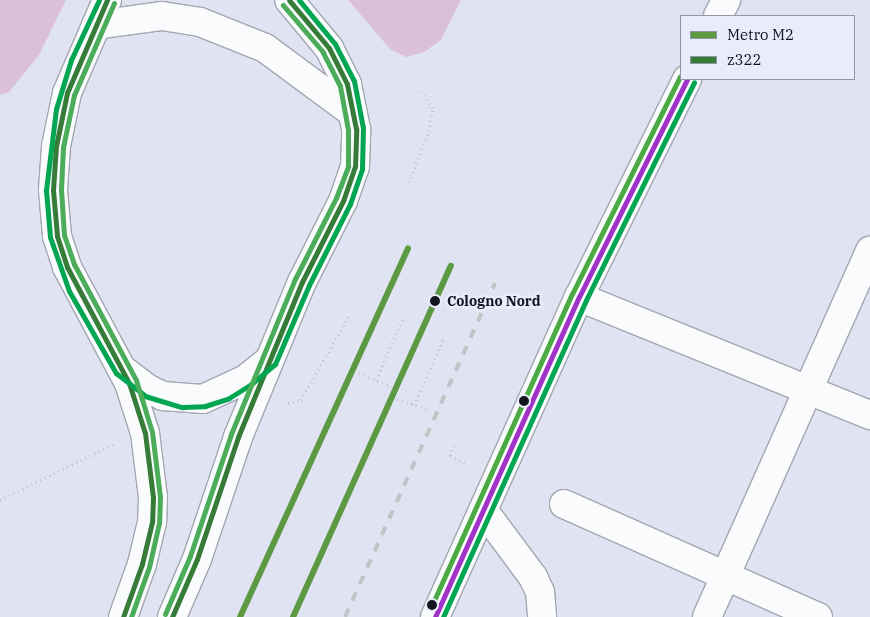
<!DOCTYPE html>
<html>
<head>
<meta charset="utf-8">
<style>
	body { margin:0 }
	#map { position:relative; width:870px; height:617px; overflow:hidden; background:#e0e3f1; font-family:"IBM Plex Serif",serif }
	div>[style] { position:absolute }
	.green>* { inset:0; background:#dac1d7 }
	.path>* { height:3px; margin-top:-1.5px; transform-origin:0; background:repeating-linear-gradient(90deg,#c3c4c9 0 1px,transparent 0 5px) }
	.roads { filter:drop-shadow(1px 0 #a4a5b0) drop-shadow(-1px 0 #a4a5b0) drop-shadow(0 1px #a4a5b0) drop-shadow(0 -1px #a4a5b0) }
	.minor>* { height:28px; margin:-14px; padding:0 14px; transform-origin:14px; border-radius:14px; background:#fafbfd }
	.rail>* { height:4px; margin-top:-2px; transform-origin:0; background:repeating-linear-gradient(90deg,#c1c3c6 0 9px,transparent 0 18px) }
	.bus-1>* { height:5px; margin:-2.5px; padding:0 2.5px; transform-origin:2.5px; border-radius:2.5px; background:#367c38 }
	.bus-2>* { height:5px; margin:-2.5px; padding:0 2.5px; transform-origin:2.5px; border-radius:2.5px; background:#00a651 }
	.bus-3>* { height:5px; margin:-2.5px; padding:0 2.5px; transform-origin:2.5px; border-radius:2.5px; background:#4bad5a }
	.bus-4>* { height:5px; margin:-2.5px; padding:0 2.5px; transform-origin:2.5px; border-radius:2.5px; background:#a032c8 }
	.bus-5>* { height:5px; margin:-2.5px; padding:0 2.5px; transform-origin:2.5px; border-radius:2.5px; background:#4baa41 }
	.metro-1>* { height:6px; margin:-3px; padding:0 3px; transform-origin:3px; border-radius:3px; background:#5d9842 }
	.dots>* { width:14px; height:14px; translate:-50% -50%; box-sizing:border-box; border:2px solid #e9ecfc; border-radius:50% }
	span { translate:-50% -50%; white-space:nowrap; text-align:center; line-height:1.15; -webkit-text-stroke:5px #e9ecfc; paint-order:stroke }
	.stop-label { font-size:14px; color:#13151e; font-weight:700 }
	.left { translate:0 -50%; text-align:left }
	.legend { position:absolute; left:680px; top:15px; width:175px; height:65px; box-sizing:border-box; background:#e9ecfc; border:1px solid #9396a3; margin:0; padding:6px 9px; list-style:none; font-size:15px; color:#13151e }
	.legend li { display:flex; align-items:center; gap:10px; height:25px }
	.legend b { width:25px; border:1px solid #9396a3 }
</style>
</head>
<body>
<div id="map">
	<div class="green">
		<div style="clip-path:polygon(0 0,66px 0,39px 55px,9px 92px,0 95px)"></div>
		<div style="clip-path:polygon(348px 0,461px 0,441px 40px,424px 52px,406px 57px,391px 50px)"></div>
	</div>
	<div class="path">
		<div style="left:409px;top:182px;width:55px;rotate:-68.6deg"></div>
		<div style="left:429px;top:131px;width:23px;rotate:-80deg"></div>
		<div style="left:433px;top:108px;width:22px;rotate:-124deg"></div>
		<div style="left:359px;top:373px;width:35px;rotate:22deg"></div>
		<div style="left:376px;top:380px;width:68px;rotate:-66.5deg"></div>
		<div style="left:397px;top:399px;width:34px;rotate:19deg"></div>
		<div style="left:288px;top:403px;width:13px;rotate:-13deg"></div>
		<div style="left:301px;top:400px;width:97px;rotate:-60.3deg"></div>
		<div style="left:414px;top:405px;width:73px;rotate:-65.9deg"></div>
		<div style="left:454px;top:445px;width:12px;rotate:110deg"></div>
		<div style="left:450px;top:456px;width:17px;rotate:24deg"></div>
		<div style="left:0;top:500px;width:127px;rotate:-26.2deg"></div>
	</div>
	<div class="roads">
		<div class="minor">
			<div style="left:107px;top:0;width:101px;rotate:113.3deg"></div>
			<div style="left:67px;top:93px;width:54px;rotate:101.7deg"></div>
			<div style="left:56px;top:146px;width:44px;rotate:93.9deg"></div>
			<div style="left:53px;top:190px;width:46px;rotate:85deg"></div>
			<div style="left:57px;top:236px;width:33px;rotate:72deg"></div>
			<div style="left:67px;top:267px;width:132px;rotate:61.9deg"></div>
			<div style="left:129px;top:383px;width:52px;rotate:72.3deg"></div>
			<div style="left:145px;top:433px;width:64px;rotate:82.9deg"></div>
			<div style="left:153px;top:497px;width:25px;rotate:92deg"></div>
			<div style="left:152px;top:522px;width:43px;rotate:103.4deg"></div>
			<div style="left:142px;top:564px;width:56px;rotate:109.7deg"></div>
			<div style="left:718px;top:16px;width:18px;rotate:-63deg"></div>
			<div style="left:96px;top:25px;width:67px;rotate:-7.8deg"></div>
			<div style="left:162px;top:16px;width:38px;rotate:9deg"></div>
			<div style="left:200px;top:22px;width:70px;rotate:21.8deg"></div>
			<div style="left:265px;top:48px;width:109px;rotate:36.5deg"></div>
			<div style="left:579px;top:297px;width:314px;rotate:22.1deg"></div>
			<div style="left:123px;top:370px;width:31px;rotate:37deg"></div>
			<div style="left:148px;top:389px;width:17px;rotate:25deg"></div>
			<div style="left:163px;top:396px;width:40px;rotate:4.3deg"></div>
			<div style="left:203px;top:399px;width:47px;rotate:-24.9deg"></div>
			<div style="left:246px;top:379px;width:28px;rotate:-39deg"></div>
			<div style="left:564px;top:504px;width:278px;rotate:24deg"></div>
			<div style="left:484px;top:511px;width:82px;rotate:53.4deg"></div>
			<div style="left:533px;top:577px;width:17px;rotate:65deg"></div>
			<div style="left:540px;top:592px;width:25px;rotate:85deg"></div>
			<div style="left:172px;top:617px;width:63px;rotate:-66.7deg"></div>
			<div style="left:197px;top:559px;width:129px;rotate:-71.4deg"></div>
			<div style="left:238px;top:437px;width:168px;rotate:-67.6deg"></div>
			<div style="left:302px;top:282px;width:91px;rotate:-63.2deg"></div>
			<div style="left:343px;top:201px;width:36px;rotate:-71deg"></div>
			<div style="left:355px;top:167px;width:38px;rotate:-88deg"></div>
			<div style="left:356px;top:129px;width:46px;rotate:-101.3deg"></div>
			<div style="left:347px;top:84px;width:40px;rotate:-116.6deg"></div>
			<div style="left:329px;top:48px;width:62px;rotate:-129.8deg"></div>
			<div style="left:435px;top:617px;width:351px;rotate:-65.8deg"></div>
			<div style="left:579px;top:297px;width:243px;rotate:-63.6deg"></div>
			<div style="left:707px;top:617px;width:401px;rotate:-66deg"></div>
		</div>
	</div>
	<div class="rail">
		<div style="left:345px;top:617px;width:366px;rotate:-65.8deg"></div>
	</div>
	<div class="bus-1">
		<div style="left:107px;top:0;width:101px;rotate:113.3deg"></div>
		<div style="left:67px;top:93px;width:54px;rotate:101.7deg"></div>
		<div style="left:56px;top:146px;width:44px;rotate:93.9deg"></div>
		<div style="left:53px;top:190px;width:46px;rotate:85deg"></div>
		<div style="left:57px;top:236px;width:33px;rotate:72deg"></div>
		<div style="left:67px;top:267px;width:132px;rotate:61.9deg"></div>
		<div style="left:129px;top:383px;width:52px;rotate:72.3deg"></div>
		<div style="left:145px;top:433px;width:64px;rotate:82.9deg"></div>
		<div style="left:153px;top:497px;width:25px;rotate:92deg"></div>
		<div style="left:152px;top:522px;width:43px;rotate:103.4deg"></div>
		<div style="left:142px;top:564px;width:56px;rotate:109.7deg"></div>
		<div style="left:172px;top:617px;width:63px;rotate:-66.7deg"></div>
		<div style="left:197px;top:559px;width:129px;rotate:-71.4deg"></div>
		<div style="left:238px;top:437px;width:168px;rotate:-67.6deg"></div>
		<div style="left:302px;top:282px;width:91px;rotate:-63.2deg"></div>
		<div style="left:343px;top:201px;width:36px;rotate:-71deg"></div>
		<div style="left:355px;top:167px;width:38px;rotate:-88deg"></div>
		<div style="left:356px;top:129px;width:46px;rotate:-101.3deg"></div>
		<div style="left:347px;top:84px;width:40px;rotate:-116.6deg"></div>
		<div style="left:329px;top:48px;width:62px;rotate:-129.8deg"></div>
	</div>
	<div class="bus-2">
		<div style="left:99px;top:0;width:66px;rotate:115deg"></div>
		<div style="left:71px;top:60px;width:51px;rotate:107deg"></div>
		<div style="left:56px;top:109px;width:82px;rotate:97deg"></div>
		<div style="left:46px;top:190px;width:47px;rotate:85.1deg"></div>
		<div style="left:50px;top:237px;width:57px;rotate:70.6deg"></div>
		<div style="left:69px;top:291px;width:95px;rotate:60.2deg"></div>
		<div style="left:116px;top:373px;width:37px;rotate:38deg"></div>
		<div style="left:145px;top:396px;width:39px;rotate:17deg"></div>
		<div style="left:182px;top:407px;width:23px;rotate:-2deg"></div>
		<div style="left:205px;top:406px;width:25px;rotate:-18deg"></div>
		<div style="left:229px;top:398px;width:25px;rotate:-32deg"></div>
		<div style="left:250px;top:385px;width:33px;rotate:-40deg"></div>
		<div style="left:275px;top:364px;width:86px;rotate:-66.7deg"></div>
		<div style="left:309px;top:285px;width:91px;rotate:-63.2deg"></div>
		<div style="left:350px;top:204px;width:37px;rotate:-71deg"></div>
		<div style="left:362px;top:169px;width:41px;rotate:-88.6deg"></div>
		<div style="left:363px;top:128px;width:48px;rotate:-100.8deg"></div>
		<div style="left:354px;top:81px;width:42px;rotate:-117.2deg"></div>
		<div style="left:335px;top:44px;width:57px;rotate:-129.3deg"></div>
		<div style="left:443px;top:617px;width:348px;rotate:-65.7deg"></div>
		<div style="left:586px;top:300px;width:243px;rotate:-63.6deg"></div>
	</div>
	<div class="bus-3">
		<div style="left:114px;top:3px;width:100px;rotate:113.5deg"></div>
		<div style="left:74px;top:95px;width:53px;rotate:101.9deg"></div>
		<div style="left:63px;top:147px;width:43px;rotate:92.7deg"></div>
		<div style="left:61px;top:190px;width:45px;rotate:86.2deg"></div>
		<div style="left:64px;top:235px;width:31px;rotate:71deg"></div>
		<div style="left:74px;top:264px;width:132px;rotate:61.9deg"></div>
		<div style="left:136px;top:380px;width:54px;rotate:72.9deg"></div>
		<div style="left:152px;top:432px;width:65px;rotate:83deg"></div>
		<div style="left:160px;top:497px;width:26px;rotate:92deg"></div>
		<div style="left:159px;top:523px;width:45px;rotate:102.8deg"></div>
		<div style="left:149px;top:567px;width:53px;rotate:109.8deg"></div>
		<div style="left:165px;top:614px;width:63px;rotate:-66.7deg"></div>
		<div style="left:190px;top:556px;width:129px;rotate:-71.4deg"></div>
		<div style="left:231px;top:434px;width:168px;rotate:-67.6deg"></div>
		<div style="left:295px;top:279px;width:91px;rotate:-63.2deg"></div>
		<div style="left:336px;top:198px;width:34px;rotate:-69deg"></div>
		<div style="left:348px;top:166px;width:36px;rotate:-90deg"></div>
		<div style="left:348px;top:130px;width:45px;rotate:-100.3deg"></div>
		<div style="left:340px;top:86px;width:38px;rotate:-117deg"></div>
		<div style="left:323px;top:52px;width:62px;rotate:-130.4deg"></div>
	</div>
	<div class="bus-4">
		<div style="left:435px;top:617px;width:351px;rotate:-65.8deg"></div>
		<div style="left:579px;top:297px;width:243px;rotate:-63.6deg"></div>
	</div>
	<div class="bus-5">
		<div style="left:432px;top:605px;width:341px;rotate:-65.8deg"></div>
		<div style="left:572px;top:294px;width:243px;rotate:-63.6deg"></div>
	</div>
	<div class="metro-1">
		<div style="left:240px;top:617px;width:405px;rotate:-65.5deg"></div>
		<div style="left:293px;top:617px;width:385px;rotate:-65.8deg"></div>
	</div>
	<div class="dots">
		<div style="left:435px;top:301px;background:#13151e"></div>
		<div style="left:524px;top:401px;background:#13151e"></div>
		<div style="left:432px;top:605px;background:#13151e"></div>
	</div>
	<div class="stop-label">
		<span class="left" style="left:447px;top:301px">Cologno Nord</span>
	</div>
	<ul class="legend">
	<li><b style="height:6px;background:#5d9842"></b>Metro M2</li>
	<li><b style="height:6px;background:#367c38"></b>z322</li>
	</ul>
</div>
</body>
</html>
